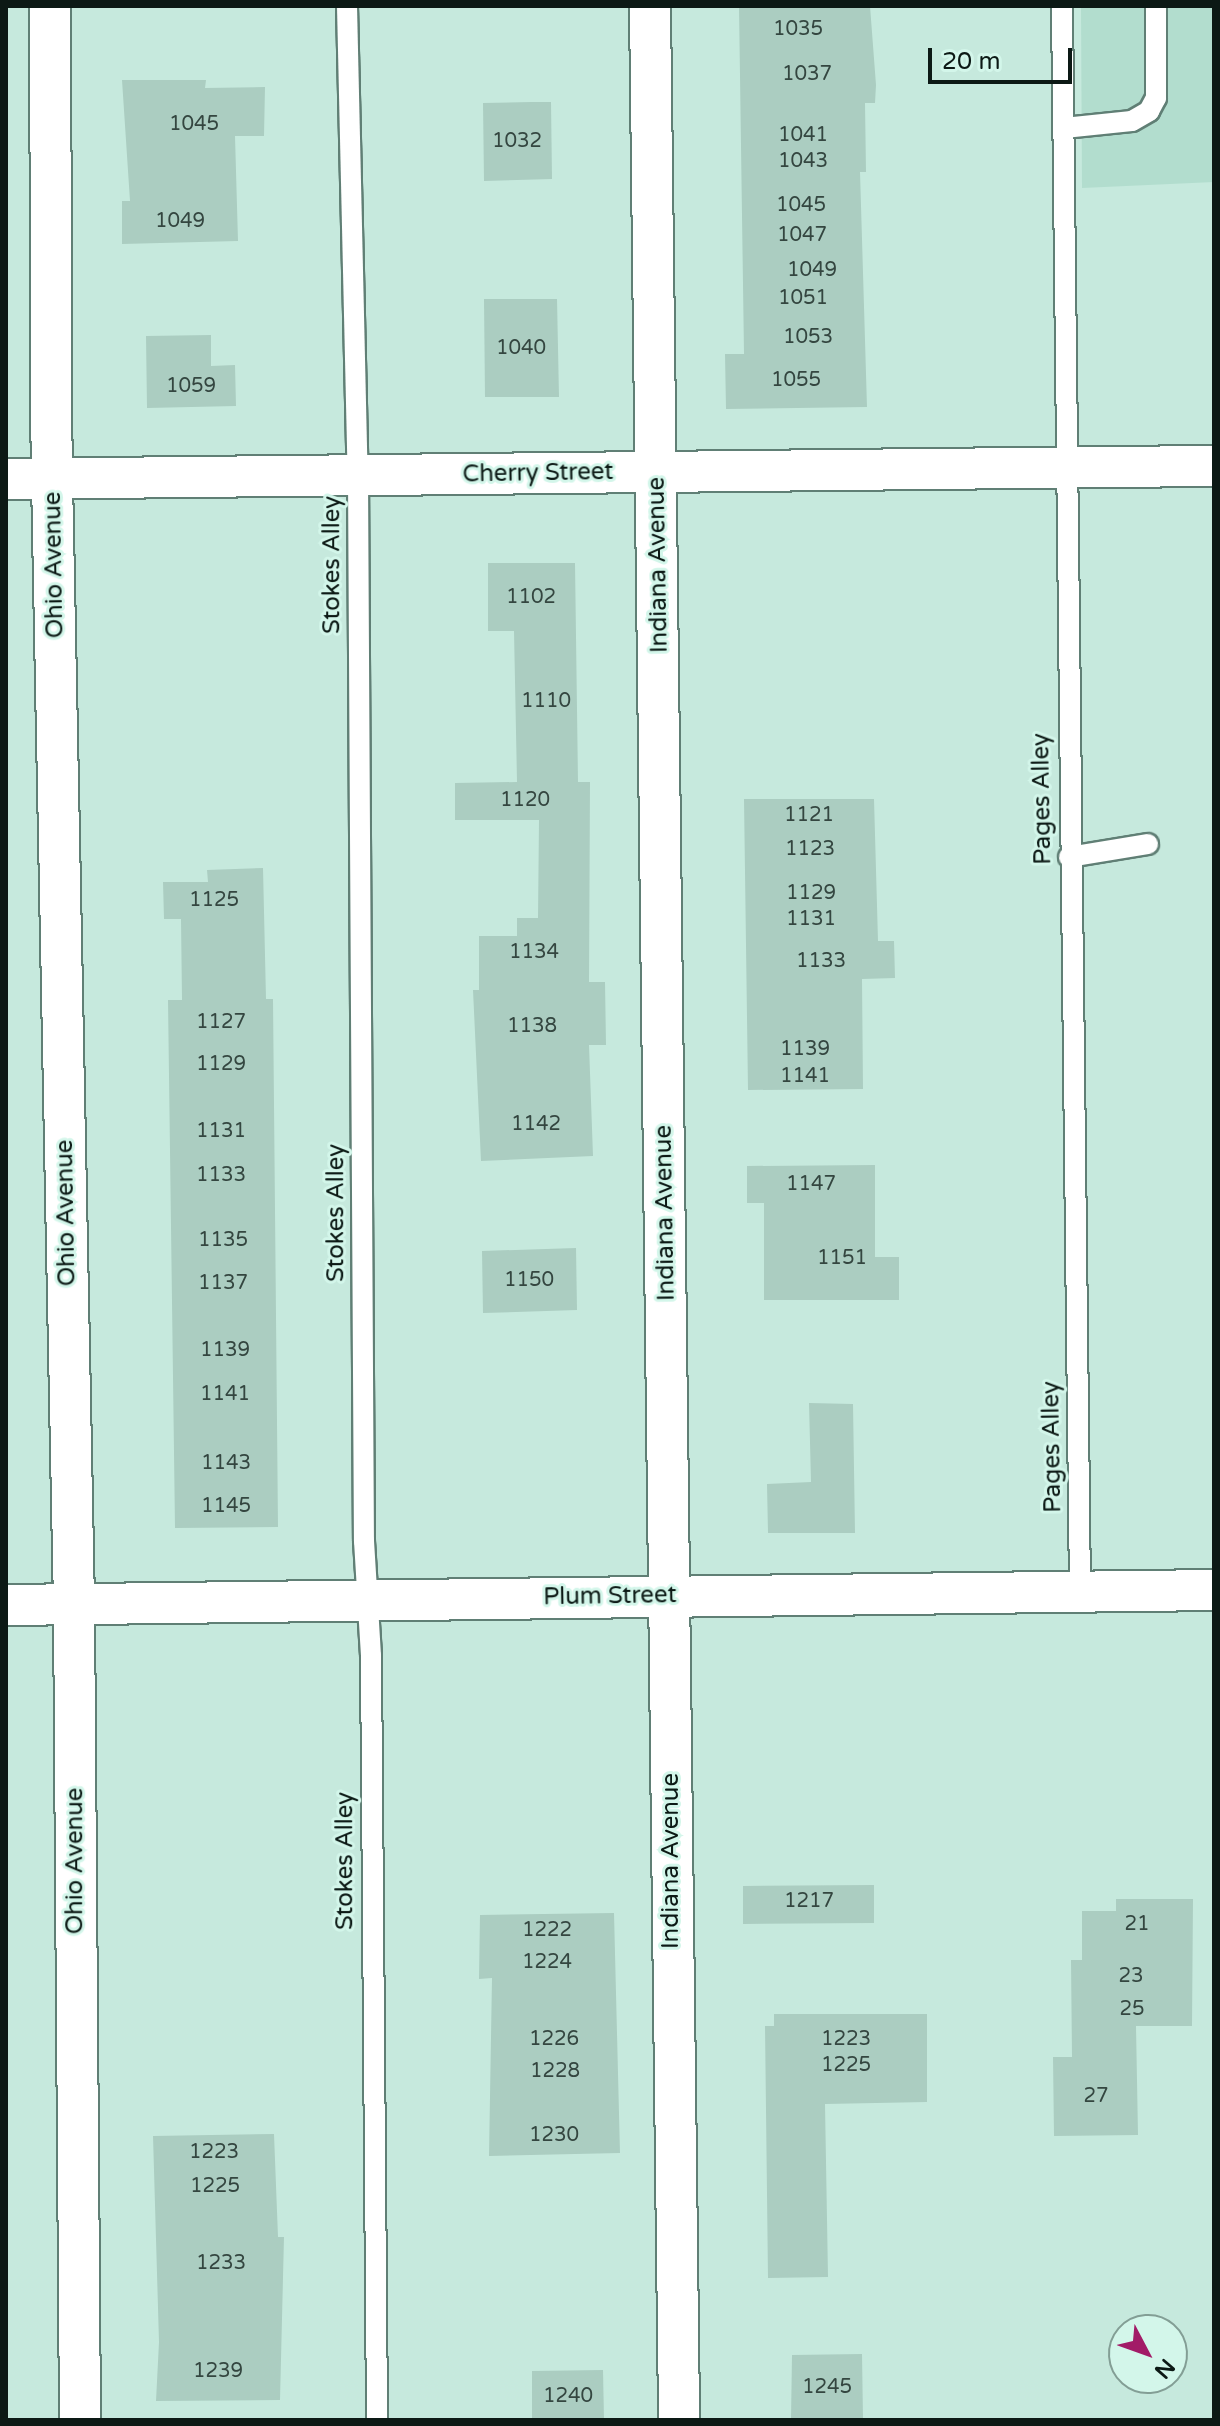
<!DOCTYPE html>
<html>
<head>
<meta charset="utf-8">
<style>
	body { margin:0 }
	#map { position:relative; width:1220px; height:2426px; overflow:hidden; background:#c6e9dd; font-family:"Varela Round",sans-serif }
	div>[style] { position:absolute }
	.built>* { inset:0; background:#b2ddce }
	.building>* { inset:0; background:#abcdc1 }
	.roads { filter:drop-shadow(2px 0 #607f75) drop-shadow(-2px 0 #607f75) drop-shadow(0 2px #607f75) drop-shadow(0 -2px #607f75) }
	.lane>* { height:20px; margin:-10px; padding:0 10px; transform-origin:10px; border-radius:10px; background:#fff }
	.street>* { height:40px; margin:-20px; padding:0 20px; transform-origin:20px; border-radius:20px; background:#fff }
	span { translate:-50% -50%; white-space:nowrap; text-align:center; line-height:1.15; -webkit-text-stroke:6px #d3f6ea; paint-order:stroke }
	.number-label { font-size:20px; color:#344640 }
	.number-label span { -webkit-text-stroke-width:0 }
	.street-label { font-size:24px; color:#0c1915 }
	.frame { position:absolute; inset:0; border:8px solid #0c1915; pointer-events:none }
	.north { position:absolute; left:1108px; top:2314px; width:80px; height:80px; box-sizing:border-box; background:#d3f6ea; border:2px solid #839e95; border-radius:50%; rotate:131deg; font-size:22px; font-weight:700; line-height:32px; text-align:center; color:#0c1915 }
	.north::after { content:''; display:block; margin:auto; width:28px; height:36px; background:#a21b67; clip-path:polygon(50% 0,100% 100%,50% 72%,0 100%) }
	.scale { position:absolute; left:928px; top:48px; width:144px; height:36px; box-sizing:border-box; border:4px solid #0c1915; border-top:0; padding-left:10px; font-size:24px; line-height:28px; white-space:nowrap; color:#0c1915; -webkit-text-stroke:6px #d3f6ea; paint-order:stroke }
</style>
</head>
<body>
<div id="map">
	<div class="built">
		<div style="clip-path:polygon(1081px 6px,1214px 6px,1214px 182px,1082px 188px)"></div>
	</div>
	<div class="building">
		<div style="clip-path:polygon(739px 6px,870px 6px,876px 85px,875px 103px,865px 103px,866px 172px,860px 172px,867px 407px,726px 409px,725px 354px,744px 354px)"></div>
		<div style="clip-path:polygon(122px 80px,206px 80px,205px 88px,265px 87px,264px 136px,235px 136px,238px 241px,122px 244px,122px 201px,130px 201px)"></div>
		<div style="clip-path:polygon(532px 102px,551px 102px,552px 179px,484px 181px,483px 103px)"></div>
		<div style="clip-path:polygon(484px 299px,557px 299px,559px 397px,485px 397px)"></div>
		<div style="clip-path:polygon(211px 335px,211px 366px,235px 365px,236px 406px,147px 408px,146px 336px)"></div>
		<div style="clip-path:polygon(488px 563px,575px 563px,578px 782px,590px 782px,589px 982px,605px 982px,606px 1045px,589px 1045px,593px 1156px,481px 1161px,473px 990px,479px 990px,479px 936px,517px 936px,517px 918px,538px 918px,539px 820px,455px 820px,455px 783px,517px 782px,514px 631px,488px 631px)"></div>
		<div style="clip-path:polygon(744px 799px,874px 799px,878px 941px,894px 941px,895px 978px,862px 979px,863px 1089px,748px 1090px)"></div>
		<div style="clip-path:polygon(263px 868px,266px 999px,273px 999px,278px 1527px,175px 1528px,168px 1000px,182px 1000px,181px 919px,164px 919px,163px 882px,208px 882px,207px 870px)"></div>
		<div style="clip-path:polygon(875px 1165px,875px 1257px,899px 1257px,899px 1300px,764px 1300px,764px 1203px,747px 1203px,747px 1166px)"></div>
		<div style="clip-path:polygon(576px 1248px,577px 1310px,483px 1313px,482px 1251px)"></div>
		<div style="clip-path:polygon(809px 1403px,853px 1404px,855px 1533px,768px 1533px,767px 1484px,811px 1482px)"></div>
		<div style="clip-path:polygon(874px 1885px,874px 1923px,743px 1924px,743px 1886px)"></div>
		<div style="clip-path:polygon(1116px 1899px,1193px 1899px,1192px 2026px,1136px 2026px,1138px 2135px,1054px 2136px,1053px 2057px,1072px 2057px,1071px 1960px,1082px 1960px,1082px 1911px,1116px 1911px)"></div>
		<div style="clip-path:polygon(614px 1913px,620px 2153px,489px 2156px,492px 1978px,479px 1979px,480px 1915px)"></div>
		<div style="clip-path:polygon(774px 2014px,927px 2014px,927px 2102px,825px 2104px,828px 2277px,768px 2278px,765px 2026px,774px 2026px)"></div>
		<div style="clip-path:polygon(274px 2134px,278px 2237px,284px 2237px,280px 2400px,156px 2401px,159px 2342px,153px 2136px)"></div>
		<div style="clip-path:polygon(862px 2354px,863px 2420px,791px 2420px,792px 2355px)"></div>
		<div style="clip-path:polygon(603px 2370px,604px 2420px,532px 2420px,532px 2371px)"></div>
	</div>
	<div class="roads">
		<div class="lane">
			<div style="left:347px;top:6px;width:470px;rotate:88.7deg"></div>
			<div style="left:358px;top:476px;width:1065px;rotate:89.68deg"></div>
			<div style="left:364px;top:1541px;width:115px;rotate:86.5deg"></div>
			<div style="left:371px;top:1656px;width:764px;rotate:89.55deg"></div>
			<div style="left:1062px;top:6px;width:1585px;rotate:89.35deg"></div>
			<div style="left:1064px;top:128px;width:68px;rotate:-5.9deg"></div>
			<div style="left:1132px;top:121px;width:20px;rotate:-30deg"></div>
			<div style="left:1149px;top:111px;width:15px;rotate:-62deg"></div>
			<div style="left:1156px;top:98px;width:92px;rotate:-90deg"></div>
			<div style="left:1069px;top:857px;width:80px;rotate:-9.3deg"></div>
		</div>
		<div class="street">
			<div style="left:50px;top:6px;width:473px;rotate:89.8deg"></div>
			<div style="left:52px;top:479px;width:1126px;rotate:88.88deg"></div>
			<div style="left:74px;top:1605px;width:815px;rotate:89.58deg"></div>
			<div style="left:650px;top:6px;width:2414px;rotate:89.31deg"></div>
			<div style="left:6px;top:479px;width:1208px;rotate:-0.62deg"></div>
			<div style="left:6px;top:1605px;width:1208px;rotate:-0.71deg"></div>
		</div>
	</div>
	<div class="number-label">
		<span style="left:798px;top:29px">1035</span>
		<span style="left:807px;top:74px">1037</span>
		<span style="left:194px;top:124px">1045</span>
		<span style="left:803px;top:135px">1041</span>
		<span style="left:517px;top:141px">1032</span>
		<span style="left:803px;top:161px">1043</span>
		<span style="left:801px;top:205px">1045</span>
		<span style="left:180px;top:221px">1049</span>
		<span style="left:802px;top:235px">1047</span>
		<span style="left:812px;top:270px">1049</span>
		<span style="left:803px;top:298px">1051</span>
		<span style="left:808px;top:337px">1053</span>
		<span style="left:521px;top:348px">1040</span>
		<span style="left:796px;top:380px">1055</span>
		<span style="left:191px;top:386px">1059</span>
		<span style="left:531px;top:597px">1102</span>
		<span style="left:546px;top:701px">1110</span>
		<span style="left:525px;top:800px">1120</span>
		<span style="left:809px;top:815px">1121</span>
		<span style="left:810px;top:849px">1123</span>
		<span style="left:811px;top:893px">1129</span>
		<span style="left:214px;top:900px">1125</span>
		<span style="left:811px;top:919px">1131</span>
		<span style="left:534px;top:952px">1134</span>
		<span style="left:821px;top:961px">1133</span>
		<span style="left:221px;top:1022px">1127</span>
		<span style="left:532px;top:1026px">1138</span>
		<span style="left:805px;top:1049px">1139</span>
		<span style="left:221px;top:1064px">1129</span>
		<span style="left:805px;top:1076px">1141</span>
		<span style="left:536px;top:1124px">1142</span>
		<span style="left:221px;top:1131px">1131</span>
		<span style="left:221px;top:1175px">1133</span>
		<span style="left:811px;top:1184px">1147</span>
		<span style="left:223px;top:1240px">1135</span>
		<span style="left:842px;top:1258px">1151</span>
		<span style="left:529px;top:1280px">1150</span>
		<span style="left:223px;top:1283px">1137</span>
		<span style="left:225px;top:1350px">1139</span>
		<span style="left:225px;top:1394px">1141</span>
		<span style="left:226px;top:1463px">1143</span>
		<span style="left:226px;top:1506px">1145</span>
		<span style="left:809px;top:1901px">1217</span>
		<span style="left:1137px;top:1924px">21</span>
		<span style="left:547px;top:1930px">1222</span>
		<span style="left:547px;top:1962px">1224</span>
		<span style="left:1131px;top:1976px">23</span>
		<span style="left:1132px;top:2009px">25</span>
		<span style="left:554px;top:2039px">1226</span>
		<span style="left:846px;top:2039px">1223</span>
		<span style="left:846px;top:2065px">1225</span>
		<span style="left:555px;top:2071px">1228</span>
		<span style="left:1096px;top:2096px">27</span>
		<span style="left:554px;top:2135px">1230</span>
		<span style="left:214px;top:2152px">1223</span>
		<span style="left:215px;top:2186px">1225</span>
		<span style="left:221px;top:2263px">1233</span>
		<span style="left:218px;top:2371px">1239</span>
		<span style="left:827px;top:2387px">1245</span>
		<span style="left:568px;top:2396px">1240</span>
	</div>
	<div class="street-label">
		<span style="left:538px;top:473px;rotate:-1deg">Cherry Street</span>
		<span style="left:54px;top:565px;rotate:-91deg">Ohio Avenue</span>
		<span style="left:332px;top:565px;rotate:-90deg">Stokes Alley</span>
		<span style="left:658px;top:565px;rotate:-91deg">Indiana Avenue</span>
		<span style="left:1042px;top:799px;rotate:-91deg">Pages Alley</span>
		<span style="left:66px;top:1213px;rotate:-91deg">Ohio Avenue</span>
		<span style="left:336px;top:1213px;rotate:-90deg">Stokes Alley</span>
		<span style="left:665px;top:1213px;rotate:-91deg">Indiana Avenue</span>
		<span style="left:1052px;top:1447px;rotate:-91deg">Pages Alley</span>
		<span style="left:610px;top:1596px;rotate:-1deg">Plum Street</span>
		<span style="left:75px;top:1861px;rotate:-90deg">Ohio Avenue</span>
		<span style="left:345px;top:1861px;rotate:-90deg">Stokes Alley</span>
		<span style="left:671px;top:1861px;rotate:-90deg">Indiana Avenue</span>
	</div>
	<div class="frame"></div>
	<div class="north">N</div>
	<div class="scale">20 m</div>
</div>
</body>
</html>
